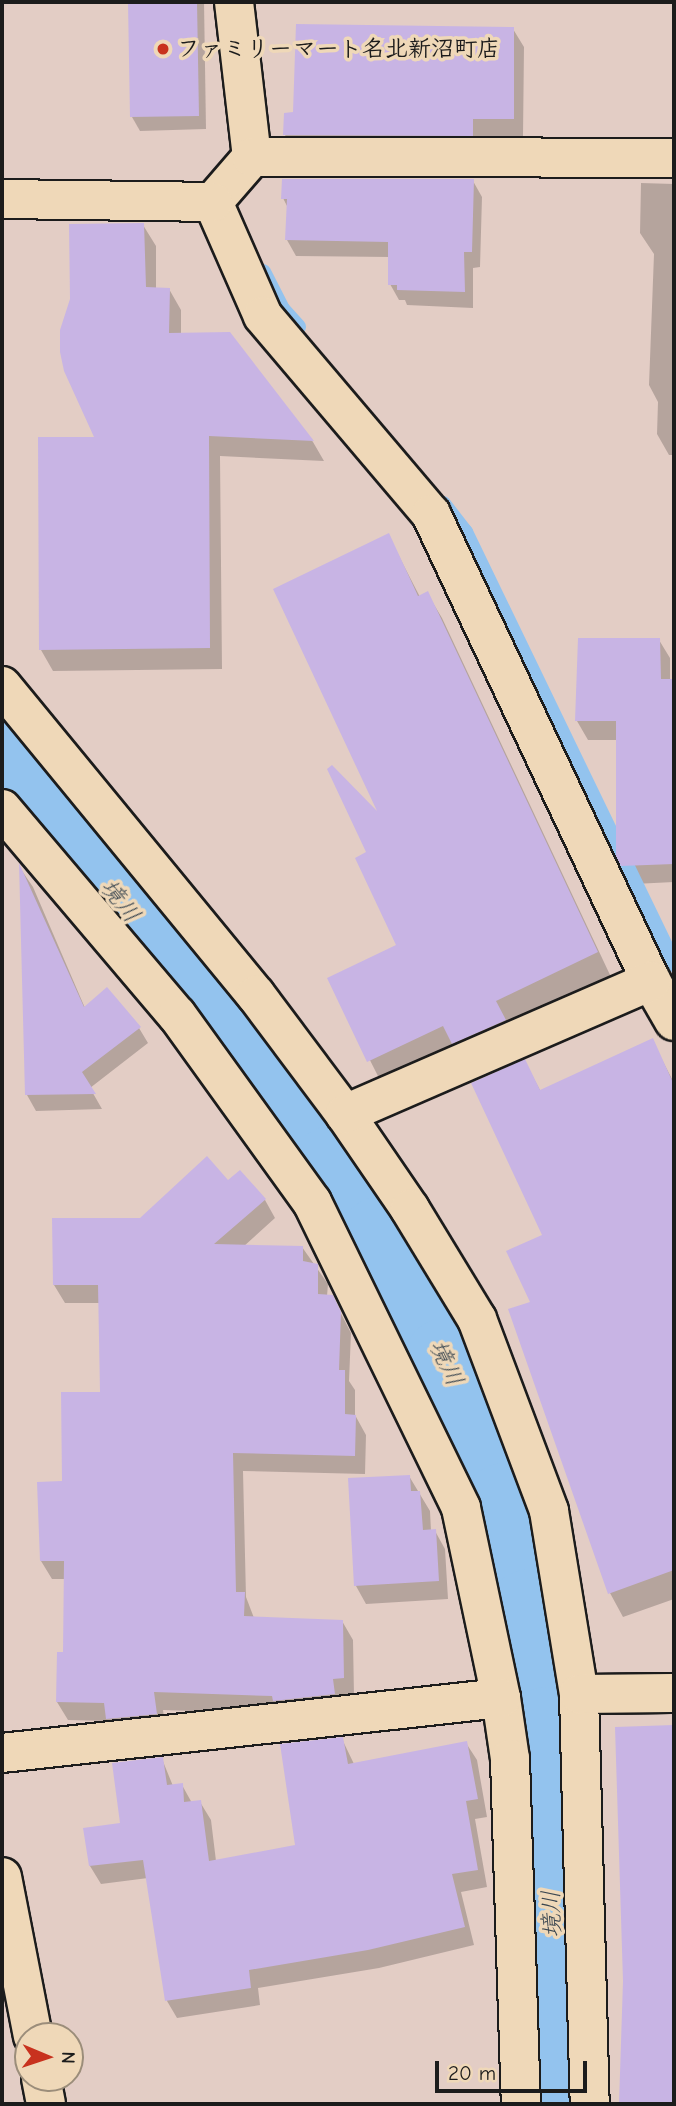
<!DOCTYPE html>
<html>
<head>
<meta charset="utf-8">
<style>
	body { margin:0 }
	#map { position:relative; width:676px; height:2106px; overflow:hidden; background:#e3cdc5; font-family:"Comic Neue","Klee One",sans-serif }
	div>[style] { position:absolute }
	.shadow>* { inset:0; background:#0003 }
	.stream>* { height:16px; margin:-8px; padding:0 8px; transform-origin:8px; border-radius:8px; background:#93c3ee }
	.river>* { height:91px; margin:-45.5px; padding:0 45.5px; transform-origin:45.5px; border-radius:45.5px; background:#93c3ee }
	.building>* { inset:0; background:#c8b4e4 }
	.roads { filter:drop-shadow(2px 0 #1c1c1c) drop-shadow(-2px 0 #1c1c1c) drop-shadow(0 2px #1c1c1c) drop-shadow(0 -2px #1c1c1c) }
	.minor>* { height:38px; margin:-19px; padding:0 19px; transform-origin:19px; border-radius:19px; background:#efd8b8 }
	.dots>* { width:19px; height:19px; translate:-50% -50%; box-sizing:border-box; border:4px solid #efd8b8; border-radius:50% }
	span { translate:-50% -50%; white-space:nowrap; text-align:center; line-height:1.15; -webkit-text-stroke:7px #efd8b8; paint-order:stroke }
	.poi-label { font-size:23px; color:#1c1c1c; font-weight:700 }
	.left { translate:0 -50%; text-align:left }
	.water-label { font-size:24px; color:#3a4650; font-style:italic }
	.frame { position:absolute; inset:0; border:4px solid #1c1c1c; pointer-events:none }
	.north { position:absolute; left:14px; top:2022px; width:70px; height:70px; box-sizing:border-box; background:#efd8b8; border:2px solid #9b8d7a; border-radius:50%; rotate:92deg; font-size:19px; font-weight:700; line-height:28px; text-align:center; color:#1c1c1c }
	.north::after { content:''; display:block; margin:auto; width:24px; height:32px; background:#c8321e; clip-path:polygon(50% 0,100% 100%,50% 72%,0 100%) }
	.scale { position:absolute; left:435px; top:2061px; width:152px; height:32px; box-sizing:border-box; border:4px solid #1c1c1c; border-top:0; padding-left:9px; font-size:21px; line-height:24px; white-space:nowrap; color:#1c1c1c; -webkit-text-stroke:5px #efd8b8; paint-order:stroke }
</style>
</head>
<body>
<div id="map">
	<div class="shadow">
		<div style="clip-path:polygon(130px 2px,204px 2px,206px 129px,140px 131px,132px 117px)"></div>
		<div style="clip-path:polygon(513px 29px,524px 47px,523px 136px,482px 136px,482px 153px,295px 152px,285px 135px,295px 114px)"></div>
		<div style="clip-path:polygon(473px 181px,482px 197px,480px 267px,473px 268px,473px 308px,407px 305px,405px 300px,399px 300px,390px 284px,390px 257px,296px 256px,287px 240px,288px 208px,283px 198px)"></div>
		<div style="clip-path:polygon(641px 183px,674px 184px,674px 455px,669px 455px,657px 434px,658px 402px,649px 385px,654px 254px,640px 233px)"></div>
		<div style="clip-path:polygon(143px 225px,156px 246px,156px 289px,169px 289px,181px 310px,181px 334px,229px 334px,313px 442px,324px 461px,220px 456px,222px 669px,53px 671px,41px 650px,96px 438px)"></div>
		<div style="clip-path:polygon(388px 535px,420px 597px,427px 593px,442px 618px,611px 977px,383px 1086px,329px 979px,398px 946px,368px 853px,381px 818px)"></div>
		<div style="clip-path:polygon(659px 640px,670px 658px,670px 681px,674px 682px,674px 882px,634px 884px,623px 865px,617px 740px,588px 740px,577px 721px)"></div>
		<div style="clip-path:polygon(20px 868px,33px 887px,85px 1008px,139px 1028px,148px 1043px,90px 1088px,102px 1109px,36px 1111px,27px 1095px)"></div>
		<div style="clip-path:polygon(652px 1040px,674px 1083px,674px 1599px,623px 1617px,610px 1593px,532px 1303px,545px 1236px,525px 1062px,541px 1092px)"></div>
		<div style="clip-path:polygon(228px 1182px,265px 1200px,275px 1218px,243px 1247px,302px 1247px,328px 1284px,327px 1296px,332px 1296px,351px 1333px,349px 1381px,355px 1390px,355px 1415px,366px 1435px,365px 1474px,243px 1471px,246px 1597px,254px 1618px,342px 1621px,353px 1640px,354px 1696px,282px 1714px,163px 1710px,166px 1732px,119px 1737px,109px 1721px,68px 1720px,57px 1702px,64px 1654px,66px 1579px,52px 1579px,41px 1561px,64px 1483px,102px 1393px,100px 1303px,65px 1303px,54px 1285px,140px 1219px)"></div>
		<div style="clip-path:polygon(409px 1476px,430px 1511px,431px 1531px,435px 1531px,445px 1549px,448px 1599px,366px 1604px,356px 1586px)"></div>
		<div style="clip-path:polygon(674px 1727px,674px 2104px,623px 2104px,625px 1981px,617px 1729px)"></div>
		<div style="clip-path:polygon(342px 1739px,354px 1764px,466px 1743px,477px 1760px,487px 1817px,475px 1819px,487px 1887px,461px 1892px,474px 1945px,379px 1968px,258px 1988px,260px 2005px,177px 2018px,167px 2001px,148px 1878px,101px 1884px,90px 1866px,85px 1829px,122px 1825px,162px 1759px,173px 1786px,182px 1785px,192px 1803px,200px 1802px,211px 1820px,216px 1861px,297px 1846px)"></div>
	</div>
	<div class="stream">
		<div style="left:263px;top:272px;width:42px;rotate:62.8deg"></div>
		<div style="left:282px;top:309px;width:24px;rotate:48deg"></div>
		<div style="left:443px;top:504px;width:36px;rotate:52deg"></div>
		<div style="left:465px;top:532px;width:480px;rotate:64.2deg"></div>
	</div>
	<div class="river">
		<div style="left:2px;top:752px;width:534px;rotate:51.54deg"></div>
		<div style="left:334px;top:1170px;width:86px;rotate:54.5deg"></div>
		<div style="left:384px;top:1240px;width:138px;rotate:62.3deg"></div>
		<div style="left:448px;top:1362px;width:157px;rotate:68.7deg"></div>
		<div style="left:505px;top:1508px;width:109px;rotate:76.7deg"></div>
		<div style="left:530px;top:1614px;width:119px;rotate:81.8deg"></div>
		<div style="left:547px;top:1732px;width:372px;rotate:88.3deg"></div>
	</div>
	<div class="building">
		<div style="clip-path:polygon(128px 2px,197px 2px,199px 116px,130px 117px)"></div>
		<div style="clip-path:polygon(296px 24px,514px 27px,514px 119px,473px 119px,473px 136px,283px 135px,284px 113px,293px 112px)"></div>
		<div style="clip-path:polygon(282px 179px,474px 179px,472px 252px,464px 252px,465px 292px,397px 290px,397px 285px,388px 285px,388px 242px,285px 240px,287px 199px,281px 199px)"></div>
		<div style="clip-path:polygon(144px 223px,146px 287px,170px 288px,169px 333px,230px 332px,314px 441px,209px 436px,210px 648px,39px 650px,38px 437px,94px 437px,64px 371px,60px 352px,60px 330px,70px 299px,69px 224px)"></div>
		<div style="clip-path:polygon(389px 533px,418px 596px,428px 591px,598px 952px,496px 1001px,506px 1020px,452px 1044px,443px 1026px,367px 1062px,327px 978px,396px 945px,355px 858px,366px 852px,327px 769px,332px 765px,377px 811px,273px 589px)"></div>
		<div style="clip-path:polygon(578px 638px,660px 638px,661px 679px,674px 679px,674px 864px,621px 866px,616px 856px,616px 721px,575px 721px)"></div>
		<div style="clip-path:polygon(19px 863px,84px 1007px,107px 987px,141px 1027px,82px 1072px,96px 1094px,25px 1095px)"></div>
		<div style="clip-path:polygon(653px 1038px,674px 1085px,674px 1570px,608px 1594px,508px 1309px,530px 1302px,506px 1251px,542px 1235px,471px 1083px,525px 1059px,540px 1090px)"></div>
		<div style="clip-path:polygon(207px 1156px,228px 1180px,240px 1170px,266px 1199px,214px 1244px,303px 1246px,303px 1261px,318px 1264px,318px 1294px,333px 1295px,341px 1312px,339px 1370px,345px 1370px,345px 1414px,356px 1415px,355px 1456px,233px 1453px,236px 1592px,245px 1592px,244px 1616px,343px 1620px,344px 1678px,333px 1679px,335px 1694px,273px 1701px,272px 1696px,154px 1692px,157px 1714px,106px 1719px,104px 1703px,56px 1702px,57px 1652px,63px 1652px,64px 1561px,40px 1561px,37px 1482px,62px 1481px,61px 1392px,100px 1392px,98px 1285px,53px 1285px,52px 1218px,140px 1218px)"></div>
		<div style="clip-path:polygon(410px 1475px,411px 1491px,420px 1491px,423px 1530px,436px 1529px,439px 1581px,354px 1586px,348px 1478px)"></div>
		<div style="clip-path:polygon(674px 1725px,674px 2104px,619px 2104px,623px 1981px,615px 1727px)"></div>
		<div style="clip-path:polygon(343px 1737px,348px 1764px,467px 1741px,478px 1799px,466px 1801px,478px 1870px,452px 1874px,465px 1927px,368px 1950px,249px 1970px,251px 1988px,165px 2001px,143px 1860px,89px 1866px,83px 1828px,120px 1823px,112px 1763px,163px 1757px,167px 1785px,183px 1783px,184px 1802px,201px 1800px,209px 1861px,295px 1845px,280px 1744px)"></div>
	</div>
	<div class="roads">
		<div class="minor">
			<div style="left:234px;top:2px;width:156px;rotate:83.4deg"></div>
			<div style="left:252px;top:157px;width:60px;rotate:130.9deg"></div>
			<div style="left:213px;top:202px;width:124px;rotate:66.3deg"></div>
			<div style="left:263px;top:316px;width:260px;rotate:49.7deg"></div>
			<div style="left:431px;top:514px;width:516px;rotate:64.78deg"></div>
			<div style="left:651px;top:981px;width:46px;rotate:60.1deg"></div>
			<div style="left:252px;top:157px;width:422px;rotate:0.1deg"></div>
			<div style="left:2px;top:199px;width:211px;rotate:0.8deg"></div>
			<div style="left:2px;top:686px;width:400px;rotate:50.6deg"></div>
			<div style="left:256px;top:995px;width:149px;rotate:53.2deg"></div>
			<div style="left:345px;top:1114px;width:115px;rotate:55.6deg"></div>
			<div style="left:410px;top:1209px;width:129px;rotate:58.7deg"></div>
			<div style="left:477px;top:1319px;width:205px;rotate:69.4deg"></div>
			<div style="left:549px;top:1511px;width:185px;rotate:80.7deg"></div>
			<div style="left:579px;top:1694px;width:410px;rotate:88.5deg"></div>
			<div style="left:2px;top:809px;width:270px;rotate:49.7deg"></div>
			<div style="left:177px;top:1015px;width:231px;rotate:54.2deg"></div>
			<div style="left:312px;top:1202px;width:340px;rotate:64deg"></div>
			<div style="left:461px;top:1508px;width:194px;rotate:78.1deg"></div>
			<div style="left:501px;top:1698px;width:62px;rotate:81.6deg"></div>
			<div style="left:510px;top:1759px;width:345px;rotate:88.2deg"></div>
			<div style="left:345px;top:1114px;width:334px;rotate:-23.5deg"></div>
			<div style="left:579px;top:1694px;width:95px;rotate:-0.6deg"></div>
			<div style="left:2px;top:1753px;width:502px;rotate:-6.29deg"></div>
			<div style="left:2px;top:1877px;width:162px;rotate:79deg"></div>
			<div style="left:41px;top:2078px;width:26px;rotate:79deg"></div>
		</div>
	</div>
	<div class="dots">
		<div style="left:163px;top:49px;background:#c8321e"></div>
	</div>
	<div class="poi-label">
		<span class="left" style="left:177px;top:49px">ファミリーマート名北新沼町店</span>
	</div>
	<div class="water-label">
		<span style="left:120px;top:901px;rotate:52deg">境川</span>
		<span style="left:446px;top:1363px;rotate:65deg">境川</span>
		<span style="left:552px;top:1914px;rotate:-92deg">境川</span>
	</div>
	<div class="frame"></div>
	<div class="north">N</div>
	<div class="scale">20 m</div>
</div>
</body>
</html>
